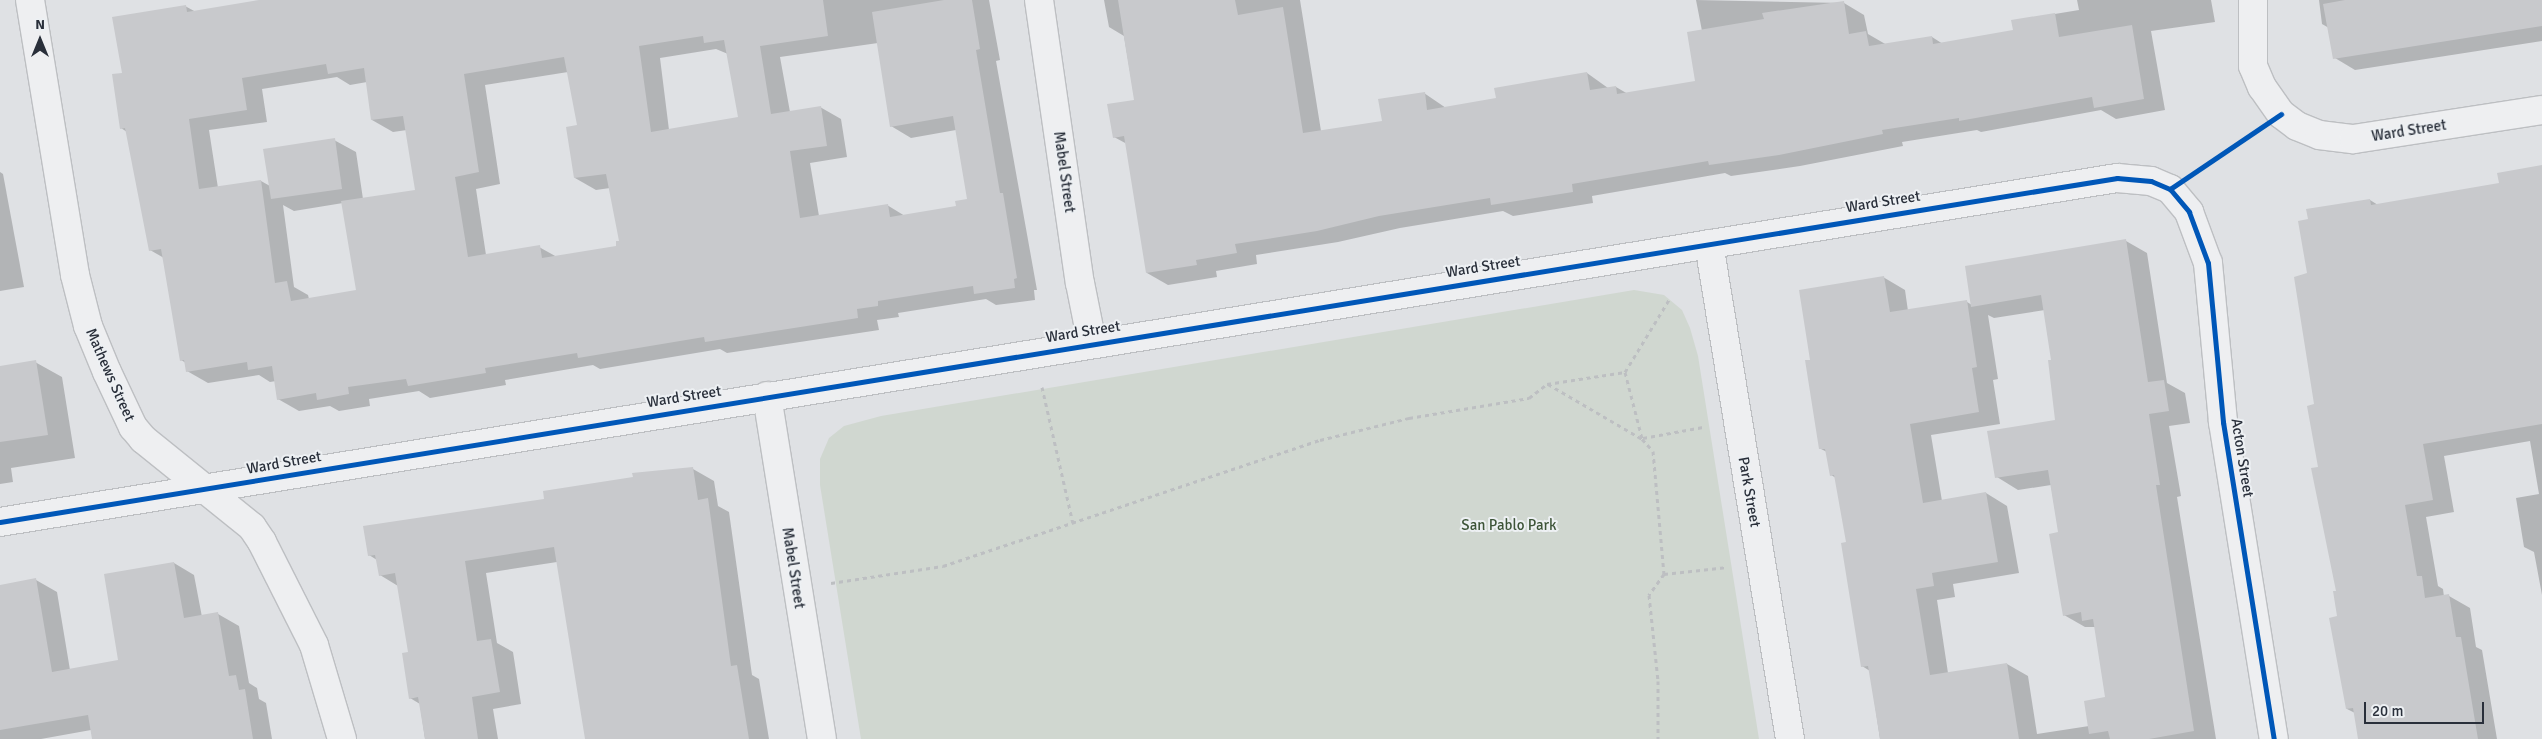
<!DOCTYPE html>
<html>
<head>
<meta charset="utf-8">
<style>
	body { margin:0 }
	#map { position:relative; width:2542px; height:739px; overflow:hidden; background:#dfe1e4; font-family:Signika,sans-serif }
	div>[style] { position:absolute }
	.green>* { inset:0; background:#d0d7d0 }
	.shadow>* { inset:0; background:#0003 }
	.building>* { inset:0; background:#c8c9cc }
	.path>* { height:3px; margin-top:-1.5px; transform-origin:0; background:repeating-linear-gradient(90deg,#bdbfc2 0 4px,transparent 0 8px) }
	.roads { filter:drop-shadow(1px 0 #bdbfc2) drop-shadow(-1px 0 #bdbfc2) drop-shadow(0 1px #bdbfc2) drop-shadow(0 -1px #bdbfc2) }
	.street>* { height:28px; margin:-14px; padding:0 14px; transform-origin:14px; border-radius:14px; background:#eeeff1 }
	.cycleway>* { height:5px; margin:-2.5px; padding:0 2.5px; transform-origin:2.5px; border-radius:2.5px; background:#0057b8 }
	span { translate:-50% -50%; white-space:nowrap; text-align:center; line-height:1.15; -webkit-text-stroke:4px #edf0f3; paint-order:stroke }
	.street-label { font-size:15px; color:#292f3a }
	.park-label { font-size:15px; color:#3d5438 }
	.north { position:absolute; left:15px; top:15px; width:50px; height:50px; -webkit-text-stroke:4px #edf0f3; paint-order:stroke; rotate:0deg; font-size:14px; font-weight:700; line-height:20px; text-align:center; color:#292f3a }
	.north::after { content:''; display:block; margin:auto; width:18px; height:22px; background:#292f3a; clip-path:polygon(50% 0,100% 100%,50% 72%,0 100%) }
	.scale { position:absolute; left:2364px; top:702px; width:120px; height:22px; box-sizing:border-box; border:2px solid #292f3a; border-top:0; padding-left:6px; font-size:15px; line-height:18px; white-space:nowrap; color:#292f3a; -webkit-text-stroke:4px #edf0f3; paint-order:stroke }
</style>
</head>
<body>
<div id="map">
	<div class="green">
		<div style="clip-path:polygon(1634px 290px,1664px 295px,1682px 310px,1690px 328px,1698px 356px,1759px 739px,861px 739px,820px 485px,820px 459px,829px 438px,844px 426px,881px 416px)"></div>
	</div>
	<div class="shadow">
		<div style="clip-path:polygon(evenodd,267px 0,989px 0,1000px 60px,996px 61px,1037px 290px,1034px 290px,1035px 300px,996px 305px,986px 299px,898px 313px,899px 317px,877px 320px,879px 330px,727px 353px,720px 349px,600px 369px,593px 365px,505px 380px,506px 385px,430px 398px,419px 391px,369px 399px,370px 406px,339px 411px,330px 406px,299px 411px,278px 399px,276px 381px,270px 382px,259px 375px,208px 383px,187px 371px,186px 363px,181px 360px,164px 258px,150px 250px,127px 132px,121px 128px,123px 74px,185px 6px,196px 12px,267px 0,878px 43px,891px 126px,911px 138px,956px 130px,968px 200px,957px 207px,905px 216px,887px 205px,819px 216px,810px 163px,847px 157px,841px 119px,820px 107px,790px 112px,780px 57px,878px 43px,267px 0,716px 49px,728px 54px,739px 118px,669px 130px,660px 58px,716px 49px,267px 0,568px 72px,578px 126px,575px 178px,596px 190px,610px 188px,621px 242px,618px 247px,557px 257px,539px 247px,486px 255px,476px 189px,500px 184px,485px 85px,568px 72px,267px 0,337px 77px,350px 85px,367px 82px,372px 120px,393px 132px,407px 130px,416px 191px,363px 199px,356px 152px,334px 140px,270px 186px,261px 181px,218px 188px,209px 130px,267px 122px,262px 89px,337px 77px,267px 0,343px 203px,358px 291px,309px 299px,308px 295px,294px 287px,283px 205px,294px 211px,343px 203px)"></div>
		<div style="clip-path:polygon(1104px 0,1300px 0,1321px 131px,1383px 122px,1424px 93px,1446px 108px,1497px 99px,1587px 73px,1608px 88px,1616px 87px,1628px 94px,1697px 82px,1702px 31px,1696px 0,1844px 3px,1864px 15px,1868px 34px,1887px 45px,1932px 37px,1943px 44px,2014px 31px,2012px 21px,2079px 10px,2077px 0,2211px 0,2215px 22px,2151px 31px,2165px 110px,2116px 119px,2101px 110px,1981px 132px,1977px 130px,1902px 142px,1903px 146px,1800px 166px,1731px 176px,1725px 173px,1592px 196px,1593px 203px,1513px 216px,1503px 211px,1400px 228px,1338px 242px,1256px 255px,1257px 264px,1216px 271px,1217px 277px,1168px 285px,1147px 273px,1127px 144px,1114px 137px,1135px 101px,1124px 36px,1109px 27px)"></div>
		<div style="clip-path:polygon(2319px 0,2542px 0,2542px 41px,2355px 70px,2335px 58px,2329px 28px,2322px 24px)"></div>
		<div style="clip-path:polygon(2542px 167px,2542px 595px,2534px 552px,2524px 547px,2516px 498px,2539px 494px,2530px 441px,2444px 456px,2454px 512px,2426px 517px,2438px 586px,2443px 589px,2444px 597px,2449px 596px,2470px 608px,2476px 647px,2482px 650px,2497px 739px,2359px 739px,2355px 713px,2347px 709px,2337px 592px,2319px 468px,2308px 274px,2309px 220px,2370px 200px,2378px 205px,2500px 184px)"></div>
		<div style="clip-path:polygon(0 172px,3px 174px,24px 287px,0 291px)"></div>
		<div style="clip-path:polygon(evenodd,2126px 241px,2147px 253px,2167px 383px,2185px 393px,2190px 423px,2169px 426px,2181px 496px,2177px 497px,2216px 739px,1880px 739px,1870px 671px,1862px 666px,1847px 543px,1836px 478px,1831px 475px,1827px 452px,1821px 449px,1812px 361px,1883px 277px,1905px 290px,1908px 311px,1967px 302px,1972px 305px,2126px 241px,2045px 310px,2053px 361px,2056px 421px,1997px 477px,2018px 490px,2051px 485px,2059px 533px,2064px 615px,2085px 627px,2095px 627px,2107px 698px,2089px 726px,2037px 734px,2028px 676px,2007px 664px,1948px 673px,1937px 600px,1955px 597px,1953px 584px,2019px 573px,2007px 506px,1986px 493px,1942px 501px,1931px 435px,2000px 424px,1993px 380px,1998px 379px,1988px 315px,1994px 318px,2045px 310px)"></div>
		<div style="clip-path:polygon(35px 362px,62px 377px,75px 458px,11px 468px,13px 482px,0 484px,0 368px)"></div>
		<div style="clip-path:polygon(693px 469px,714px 481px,718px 506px,729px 512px,752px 675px,759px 679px,769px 739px,631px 739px,557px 562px,486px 573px,497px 643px,513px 652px,521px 704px,493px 709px,498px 739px,425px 739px,420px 704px,410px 698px,409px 653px,398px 586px,380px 575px,377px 560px,369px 555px,546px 500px)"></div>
		<div style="clip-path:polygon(174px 563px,194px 575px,202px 617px,218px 614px,239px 626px,249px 683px,257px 688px,259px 699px,266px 703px,272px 739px,93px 739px,91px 730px,41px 739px,0 739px,0 586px,36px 580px,57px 592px,70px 670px,120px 661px)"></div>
	</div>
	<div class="building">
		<div style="clip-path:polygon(evenodd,259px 0,823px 0,828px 36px,760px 46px,771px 114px,821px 106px,827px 146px,790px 151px,800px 218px,888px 204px,890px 217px,956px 206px,955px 201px,967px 199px,953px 116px,890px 127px,872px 12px,944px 0,972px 0,980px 49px,976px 50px,1000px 193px,1003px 193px,1017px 278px,1014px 279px,1015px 288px,974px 294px,973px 286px,878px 301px,878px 306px,857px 309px,858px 318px,705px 342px,704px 337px,578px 358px,577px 353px,485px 368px,486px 373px,408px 386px,406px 379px,348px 387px,349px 394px,317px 400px,316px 393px,277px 400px,272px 366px,248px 370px,247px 362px,186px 372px,184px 360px,180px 361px,161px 249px,149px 251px,125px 128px,120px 129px,112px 74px,122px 73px,112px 17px,186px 5px,187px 12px,259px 0,703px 36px,704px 43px,724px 40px,738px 117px,651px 132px,639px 46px,703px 36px,259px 0,564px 57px,577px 125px,566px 127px,574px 178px,606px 174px,619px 241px,616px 241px,616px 246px,542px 258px,540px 245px,468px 257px,455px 177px,479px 172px,464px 74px,564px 57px,259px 0,326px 64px,328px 74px,364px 68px,371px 120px,403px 116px,415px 190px,341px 201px,356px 290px,291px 301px,287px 281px,275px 283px,261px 180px,199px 189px,189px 119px,247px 110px,242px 78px,326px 64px)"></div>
		<div style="clip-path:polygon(1118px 0,1235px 0,1238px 15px,1283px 7px,1303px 133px,1382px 121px,1378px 99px,1425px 92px,1427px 110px,1496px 98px,1494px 88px,1587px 72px,1590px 90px,1616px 86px,1617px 94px,1695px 81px,1687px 32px,1764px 19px,1762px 13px,1844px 1px,1849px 34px,1866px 31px,1869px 46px,1932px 36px,1933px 44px,2013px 30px,2011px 20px,2055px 13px,2059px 37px,2132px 25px,2144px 99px,2094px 108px,2092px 97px,1959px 121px,1959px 118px,1882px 130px,1883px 134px,1779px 155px,1709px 165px,1708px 161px,1572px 184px,1573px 192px,1491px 205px,1490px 198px,1379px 216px,1317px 231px,1235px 244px,1237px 253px,1196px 260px,1197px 265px,1146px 273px,1124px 136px,1113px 138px,1107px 104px,1134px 100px)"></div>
		<div style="clip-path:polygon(2345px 0,2542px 0,2542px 26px,2333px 59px,2323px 4px)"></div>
		<div style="clip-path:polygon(335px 138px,342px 189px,271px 199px,263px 149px)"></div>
		<div style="clip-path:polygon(2542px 165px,2542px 424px,2423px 444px,2433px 500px,2405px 505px,2417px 576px,2422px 576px,2425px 598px,2449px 594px,2456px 637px,2461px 637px,2478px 739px,2358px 739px,2353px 708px,2346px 709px,2329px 618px,2337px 616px,2333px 591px,2336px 591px,2311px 468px,2318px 467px,2307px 406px,2314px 404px,2294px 277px,2307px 273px,2298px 221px,2308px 219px,2306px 209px,2370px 199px,2371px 205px,2499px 183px,2497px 173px)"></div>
		<div style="clip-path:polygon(2126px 239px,2148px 382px,2164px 380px,2169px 411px,2149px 414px,2160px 485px,2156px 485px,2194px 731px,2149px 739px,2110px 739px,2108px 731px,2089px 734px,2084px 701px,2105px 697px,2093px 619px,2082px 621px,2081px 612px,2063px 616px,2049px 534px,2058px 532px,2048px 470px,1995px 478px,1987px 431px,2055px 420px,2048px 360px,2051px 360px,2041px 295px,1971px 307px,1965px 266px)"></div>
		<div style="clip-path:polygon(1884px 276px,1890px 312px,1967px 300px,1977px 367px,1972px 368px,1979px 412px,1910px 424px,1923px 503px,1986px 492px,1998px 562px,1932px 573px,1934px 586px,1916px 589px,1930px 675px,2007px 663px,2019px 739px,1880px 739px,1868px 666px,1861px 667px,1841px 543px,1846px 542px,1834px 475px,1830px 476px,1825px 449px,1819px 449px,1805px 360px,1810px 360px,1799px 290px)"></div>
		<div style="clip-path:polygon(36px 360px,48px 435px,0 442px,0 366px)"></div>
		<div style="clip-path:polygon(693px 467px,698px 500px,708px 498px,731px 666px,737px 665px,749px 739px,585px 739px,554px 547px,465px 561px,477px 641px,491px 639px,500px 692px,472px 697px,478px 739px,425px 739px,418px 697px,409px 699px,402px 653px,408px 652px,395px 573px,379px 576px,375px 555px,368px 556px,363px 526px,544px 499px,543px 491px,633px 477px,632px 473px)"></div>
		<div style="clip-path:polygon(174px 562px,184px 618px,218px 612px,229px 676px,236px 675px,239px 690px,245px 689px,253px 739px,92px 739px,88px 715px,0 730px,0 585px,36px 578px,52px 672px,118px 660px,104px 574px)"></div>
	</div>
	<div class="path">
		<div style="left:1625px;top:372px;width:68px;rotate:75.6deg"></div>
		<div style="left:1548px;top:384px;width:109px;rotate:30.3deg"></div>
		<div style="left:1642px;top:439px;width:16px;rotate:47deg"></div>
		<div style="left:1653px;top:451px;width:123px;rotate:84.9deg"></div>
		<div style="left:1664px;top:574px;width:26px;rotate:126deg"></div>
		<div style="left:1649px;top:595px;width:86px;rotate:84deg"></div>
		<div style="left:1658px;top:681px;width:58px;rotate:90deg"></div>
		<div style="left:1042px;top:387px;width:139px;rotate:77.2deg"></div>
		<div style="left:1643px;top:438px;width:61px;rotate:-10.4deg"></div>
		<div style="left:1664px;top:574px;width:64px;rotate:-6.2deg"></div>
		<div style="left:831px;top:583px;width:113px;rotate:-8.6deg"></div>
		<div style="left:943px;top:566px;width:397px;rotate:-18.5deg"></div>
		<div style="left:1320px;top:440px;width:92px;rotate:-13.9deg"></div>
		<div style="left:1409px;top:418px;width:122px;rotate:-9.5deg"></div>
		<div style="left:1529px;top:398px;width:23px;rotate:-38deg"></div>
		<div style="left:1547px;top:384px;width:79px;rotate:-8.7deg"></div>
		<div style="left:1625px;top:372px;width:87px;rotate:-58.7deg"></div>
	</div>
	<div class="roads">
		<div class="street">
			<div style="left:30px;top:0;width:279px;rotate:80.7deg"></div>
			<div style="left:75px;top:275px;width:53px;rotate:75.7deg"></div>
			<div style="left:88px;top:326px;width:50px;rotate:67.6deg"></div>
			<div style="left:107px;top:372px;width:61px;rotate:64.7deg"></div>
			<div style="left:133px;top:427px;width:16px;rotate:50deg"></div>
			<div style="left:143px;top:439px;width:140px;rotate:38.9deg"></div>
			<div style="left:252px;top:527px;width:18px;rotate:56deg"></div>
			<div style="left:262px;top:542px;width:115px;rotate:63.2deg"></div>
			<div style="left:314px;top:645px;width:98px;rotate:73.4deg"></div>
			<div style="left:1039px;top:0;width:286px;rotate:81.8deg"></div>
			<div style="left:1080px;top:283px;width:61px;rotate:78.7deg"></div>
			<div style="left:2253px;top:0;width:66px;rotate:90deg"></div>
			<div style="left:2253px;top:66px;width:23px;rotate:67deg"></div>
			<div style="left:2262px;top:87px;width:33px;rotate:55deg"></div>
			<div style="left:2281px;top:114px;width:20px;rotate:37deg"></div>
			<div style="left:2297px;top:126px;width:24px;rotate:22deg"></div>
			<div style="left:2319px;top:135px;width:35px;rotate:7deg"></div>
			<div style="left:2354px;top:139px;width:190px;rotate:-8.8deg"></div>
			<div style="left:1709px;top:244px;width:502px;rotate:80.71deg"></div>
			<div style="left:767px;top:396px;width:347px;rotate:80.9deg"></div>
			<div style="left:0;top:522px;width:2145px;rotate:-9.23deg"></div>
			<div style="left:2117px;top:178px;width:34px;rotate:5deg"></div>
			<div style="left:2151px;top:181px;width:21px;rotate:23deg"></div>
			<div style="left:2170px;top:189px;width:30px;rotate:50deg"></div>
			<div style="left:2189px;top:212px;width:54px;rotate:69.6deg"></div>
			<div style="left:2208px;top:263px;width:160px;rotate:84.6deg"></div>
			<div style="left:2223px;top:422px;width:321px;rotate:80.9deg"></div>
		</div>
	</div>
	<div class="cycleway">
		<div style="left:2170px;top:189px;width:134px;rotate:-34deg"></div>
		<div style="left:0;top:522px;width:2145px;rotate:-9.23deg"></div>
		<div style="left:2117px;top:178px;width:34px;rotate:5deg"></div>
		<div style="left:2151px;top:181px;width:21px;rotate:23deg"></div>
		<div style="left:2170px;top:189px;width:30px;rotate:50deg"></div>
		<div style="left:2189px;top:212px;width:54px;rotate:69.6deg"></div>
		<div style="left:2208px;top:263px;width:160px;rotate:84.6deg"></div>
		<div style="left:2223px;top:422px;width:321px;rotate:80.9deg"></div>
	</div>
	<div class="street-label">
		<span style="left:2409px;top:131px;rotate:-9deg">Ward Street</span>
		<span style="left:1064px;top:172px;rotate:82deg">Mabel Street</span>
		<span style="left:1883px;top:202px;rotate:-9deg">Ward Street</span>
		<span style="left:1483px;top:267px;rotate:-9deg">Ward Street</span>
		<span style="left:1083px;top:332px;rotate:-9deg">Ward Street</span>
		<span style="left:110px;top:375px;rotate:66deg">Mathews Street</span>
		<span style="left:684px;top:397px;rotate:-9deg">Ward Street</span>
		<span style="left:2242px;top:458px;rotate:81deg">Acton Street</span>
		<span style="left:284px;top:463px;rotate:-10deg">Ward Street</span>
		<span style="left:1749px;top:492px;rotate:80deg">Park Street</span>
		<span style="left:793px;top:568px;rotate:81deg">Mabel Street</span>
	</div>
	<div class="park-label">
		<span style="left:1509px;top:526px">San Pablo Park</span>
	</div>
	<div class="north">N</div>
	<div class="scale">20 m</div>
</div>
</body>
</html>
